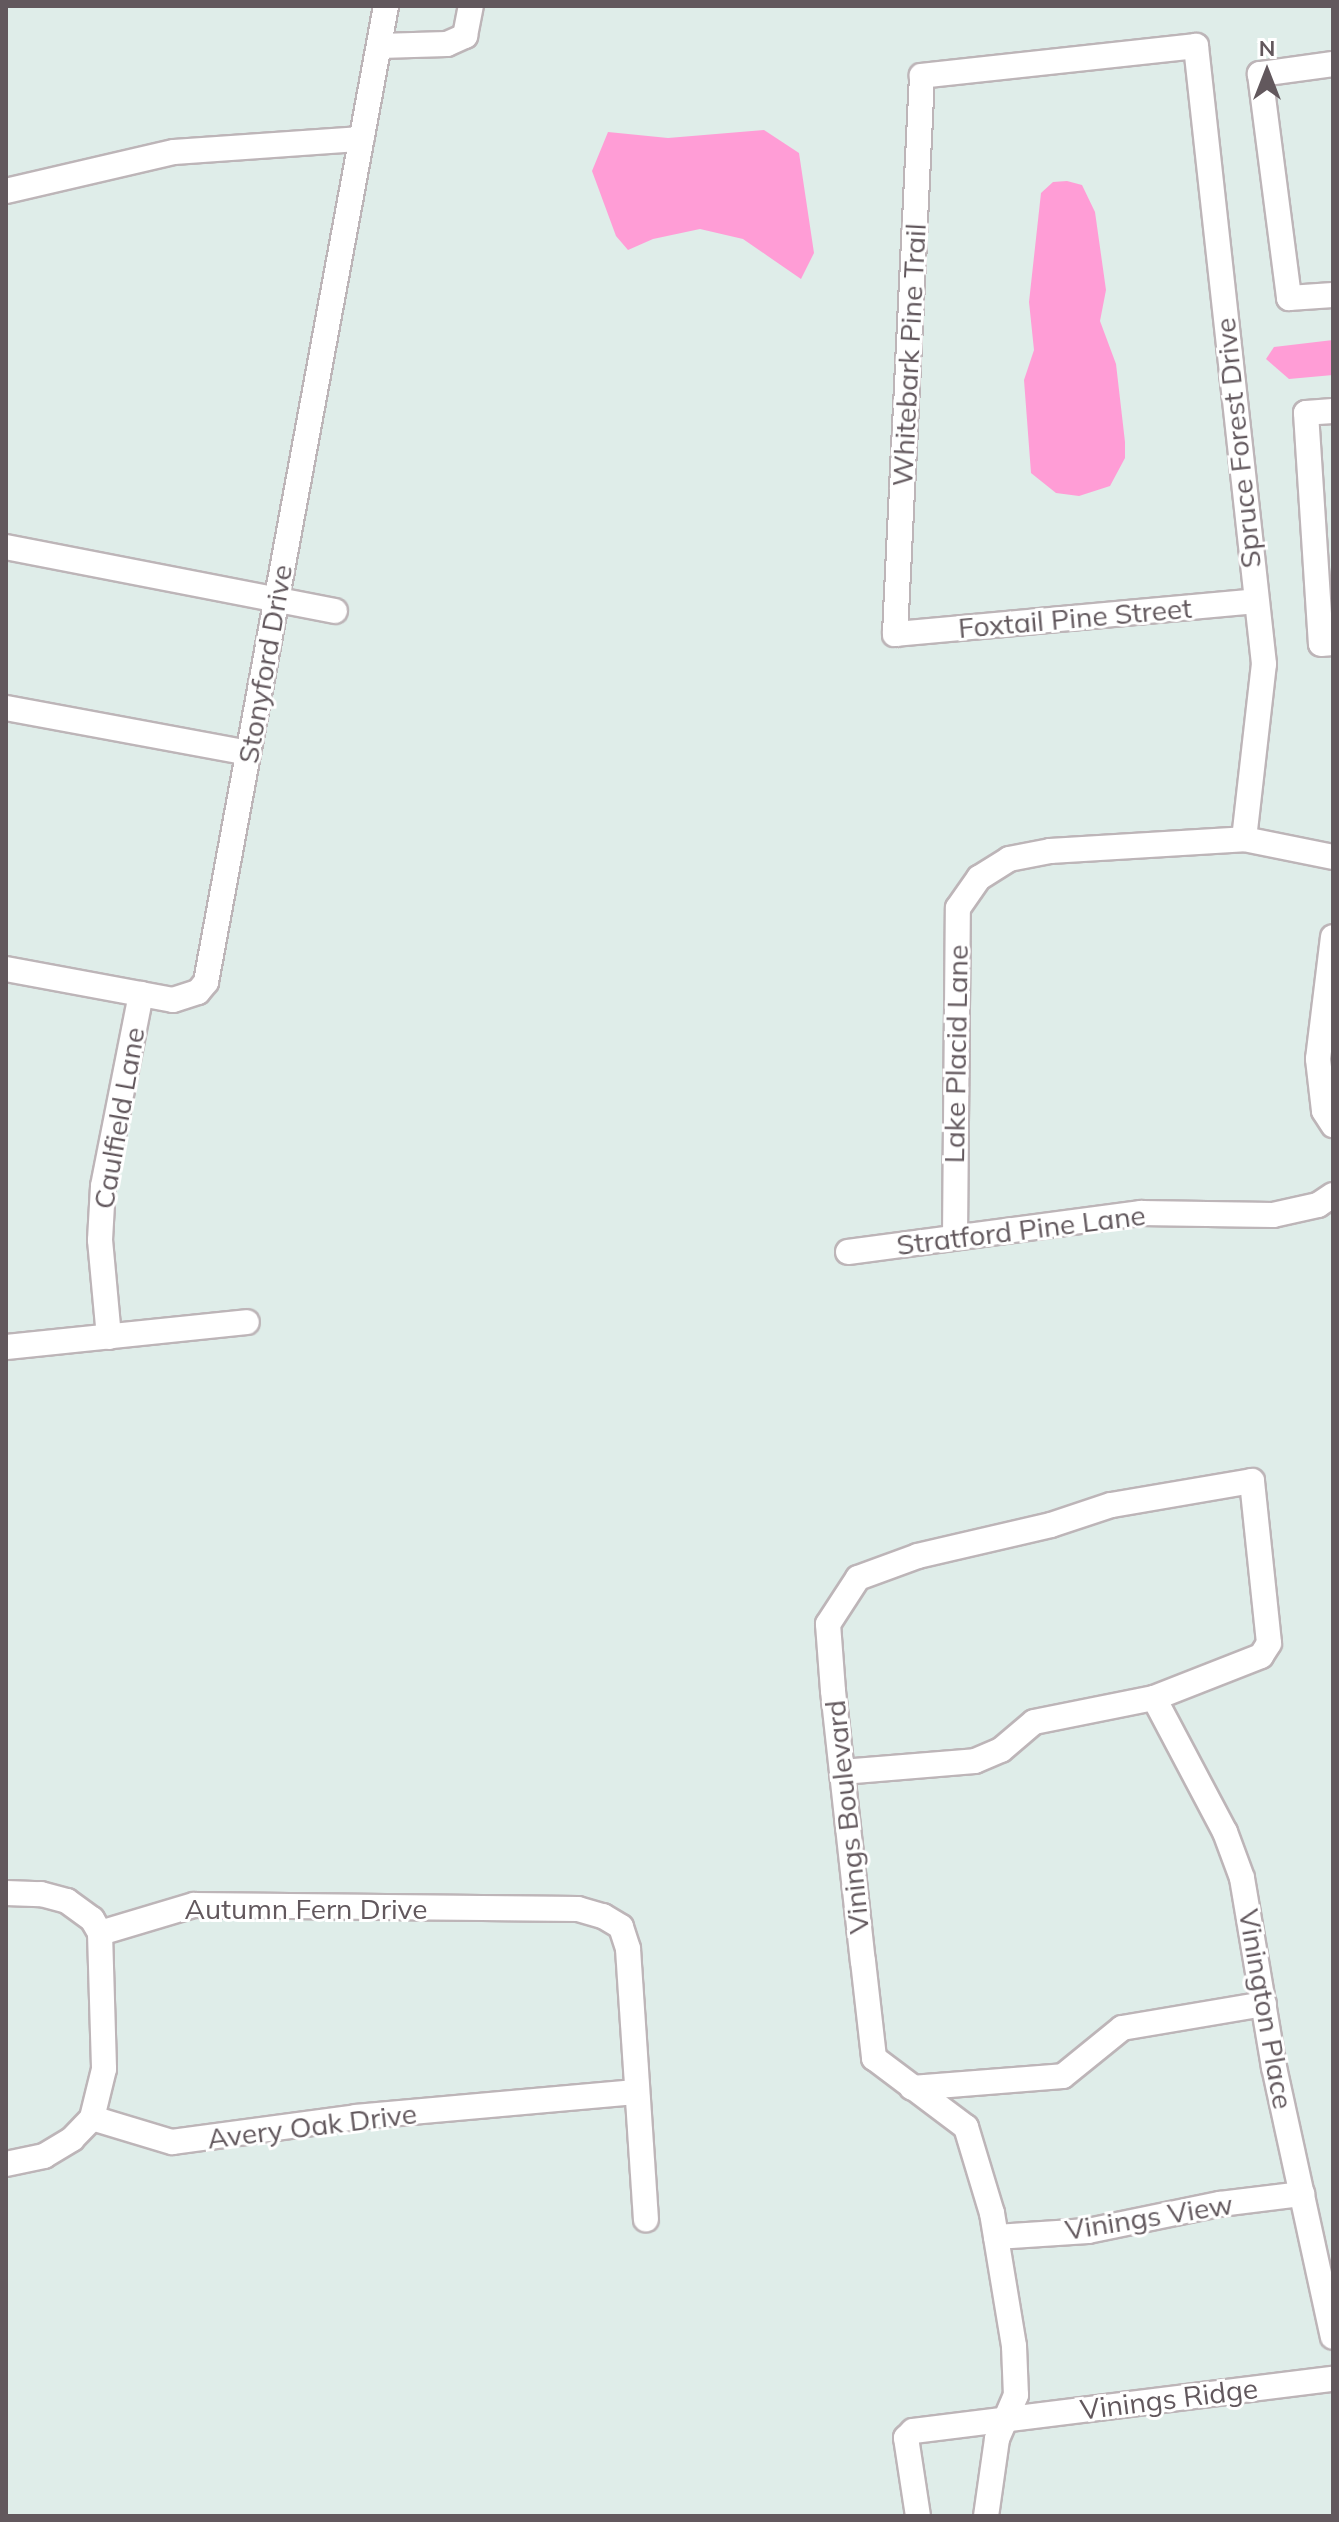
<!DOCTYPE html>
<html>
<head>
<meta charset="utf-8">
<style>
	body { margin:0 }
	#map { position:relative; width:1339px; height:2522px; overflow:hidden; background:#dfede9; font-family:Mulish,sans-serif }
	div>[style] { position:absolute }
	.water>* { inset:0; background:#ff9dd6 }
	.roads { filter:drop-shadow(2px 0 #bdb5b8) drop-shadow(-2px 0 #bdb5b8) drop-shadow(0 2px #bdb5b8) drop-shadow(0 -2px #bdb5b8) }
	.minor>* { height:24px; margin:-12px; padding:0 12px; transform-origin:12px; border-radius:12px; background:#fff }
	span { translate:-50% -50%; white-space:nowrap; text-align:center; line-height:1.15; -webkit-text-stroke:6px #fff; paint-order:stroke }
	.street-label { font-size:28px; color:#62585d }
	.frame { position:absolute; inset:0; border:8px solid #62585d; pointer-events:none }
	.north { position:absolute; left:1227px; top:32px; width:80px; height:80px; -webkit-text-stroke:6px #fff; paint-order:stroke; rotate:0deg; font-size:22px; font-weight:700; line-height:32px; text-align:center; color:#62585d }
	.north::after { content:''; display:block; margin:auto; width:28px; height:36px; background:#62585d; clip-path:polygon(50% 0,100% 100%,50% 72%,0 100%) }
</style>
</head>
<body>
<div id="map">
	<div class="water">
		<div style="clip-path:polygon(764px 130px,799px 153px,814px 253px,801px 279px,743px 239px,700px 229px,653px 239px,628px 250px,616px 236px,592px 171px,608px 132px,668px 138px)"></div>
		<div style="clip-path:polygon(1067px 181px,1082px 185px,1095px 212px,1106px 290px,1100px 321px,1116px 364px,1125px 442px,1125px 458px,1110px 486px,1079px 496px,1056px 493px,1031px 473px,1024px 380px,1034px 350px,1029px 302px,1041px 193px,1053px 182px)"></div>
		<div style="clip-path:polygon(1333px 340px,1333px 375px,1289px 379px,1266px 359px,1274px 347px)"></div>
	</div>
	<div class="roads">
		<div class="minor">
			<div style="left:380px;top:46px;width:67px;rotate:-1.7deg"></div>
			<div style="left:447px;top:44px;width:20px;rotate:-24deg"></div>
			<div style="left:465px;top:36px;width:31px;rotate:-79deg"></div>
			<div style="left:1333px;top:64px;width:74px;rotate:172.2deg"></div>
			<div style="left:1260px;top:74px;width:226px;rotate:82.6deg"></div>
			<div style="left:1289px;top:298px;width:44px;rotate:-3.9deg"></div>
			<div style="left:6px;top:191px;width:172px;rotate:-13.1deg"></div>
			<div style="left:174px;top:152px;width:188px;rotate:-4deg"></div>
			<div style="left:1333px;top:411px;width:27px;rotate:176deg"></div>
			<div style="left:1306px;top:413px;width:231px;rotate:86.3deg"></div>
			<div style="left:1321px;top:644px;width:12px;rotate:-5deg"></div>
			<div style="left:6px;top:547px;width:335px;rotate:11deg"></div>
			<div style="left:6px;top:708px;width:246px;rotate:10.5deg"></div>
			<div style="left:1244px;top:839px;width:176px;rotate:-83.5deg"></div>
			<div style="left:1264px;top:664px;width:622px;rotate:-96.28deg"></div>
			<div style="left:1196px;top:46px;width:276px;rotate:173.8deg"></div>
			<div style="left:922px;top:76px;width:559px;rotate:92.77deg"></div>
			<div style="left:895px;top:634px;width:362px;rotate:-5.2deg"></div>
			<div style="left:1333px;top:937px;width:123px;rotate:97deg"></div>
			<div style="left:1318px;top:1059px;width:52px;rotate:83.4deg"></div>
			<div style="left:1324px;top:1111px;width:17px;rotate:57deg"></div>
			<div style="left:6px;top:969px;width:170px;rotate:10.5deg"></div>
			<div style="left:173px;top:1000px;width:26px;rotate:-18deg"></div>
			<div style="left:198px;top:992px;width:13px;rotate:-51deg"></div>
			<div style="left:206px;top:982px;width:992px;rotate:-79.55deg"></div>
			<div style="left:955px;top:1237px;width:329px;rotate:-89.5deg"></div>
			<div style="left:958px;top:908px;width:37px;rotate:-55deg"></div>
			<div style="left:979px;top:878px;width:36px;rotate:-32deg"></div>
			<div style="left:1009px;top:859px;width:42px;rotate:-11deg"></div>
			<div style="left:1050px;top:851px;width:194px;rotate:-3.5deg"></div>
			<div style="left:1244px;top:839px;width:91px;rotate:11.4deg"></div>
			<div style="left:848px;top:1252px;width:296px;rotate:-7.6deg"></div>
			<div style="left:1141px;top:1213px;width:132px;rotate:0.9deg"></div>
			<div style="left:1273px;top:1215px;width:46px;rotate:-12.5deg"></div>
			<div style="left:1318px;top:1205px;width:18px;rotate:-34deg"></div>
			<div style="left:109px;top:1337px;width:97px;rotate:-95.3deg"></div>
			<div style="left:100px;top:1240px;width:54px;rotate:-86.8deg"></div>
			<div style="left:103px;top:1186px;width:196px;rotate:-78.8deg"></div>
			<div style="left:6px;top:1347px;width:242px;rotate:-5.9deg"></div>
			<div style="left:1154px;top:1698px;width:152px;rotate:62.1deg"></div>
			<div style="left:1225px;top:1832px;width:49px;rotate:69.7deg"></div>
			<div style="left:1242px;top:1878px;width:192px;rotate:80.4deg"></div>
			<div style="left:1274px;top:2067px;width:276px;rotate:77.7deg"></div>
			<div style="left:842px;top:1772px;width:133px;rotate:-4.7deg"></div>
			<div style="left:975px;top:1761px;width:28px;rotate:-23deg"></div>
			<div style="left:1001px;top:1750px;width:43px;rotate:-40.3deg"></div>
			<div style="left:1034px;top:1722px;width:122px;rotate:-11.3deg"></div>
			<div style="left:1154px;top:1698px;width:115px;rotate:-21.4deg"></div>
			<div style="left:1261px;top:1656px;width:15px;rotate:-58deg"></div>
			<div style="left:1269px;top:1643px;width:163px;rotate:-96deg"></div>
			<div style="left:1252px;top:1481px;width:143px;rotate:170.3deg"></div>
			<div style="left:1111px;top:1505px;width:63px;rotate:161.6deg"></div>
			<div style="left:1051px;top:1525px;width:137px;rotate:166.9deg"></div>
			<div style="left:918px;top:1556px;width:64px;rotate:159.9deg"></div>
			<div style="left:858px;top:1578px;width:55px;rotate:123.1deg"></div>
			<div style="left:828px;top:1624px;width:67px;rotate:85.7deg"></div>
			<div style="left:833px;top:1691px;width:272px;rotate:83.7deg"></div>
			<div style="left:863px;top:1961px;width:98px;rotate:83.5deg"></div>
			<div style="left:874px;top:2058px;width:115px;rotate:36.9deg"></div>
			<div style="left:966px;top:2127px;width:90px;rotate:73.2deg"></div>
			<div style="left:992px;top:2213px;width:135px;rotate:80.6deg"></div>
			<div style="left:1014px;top:2346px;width:49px;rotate:87.7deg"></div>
			<div style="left:1016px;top:2395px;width:48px;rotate:113.4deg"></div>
			<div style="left:997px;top:2439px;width:78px;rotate:98.1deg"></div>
			<div style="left:6px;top:1893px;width:35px;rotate:2deg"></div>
			<div style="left:41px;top:1894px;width:27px;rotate:15deg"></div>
			<div style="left:67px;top:1901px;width:31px;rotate:36deg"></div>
			<div style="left:92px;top:1919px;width:16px;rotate:60deg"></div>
			<div style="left:100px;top:1933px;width:136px;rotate:88.3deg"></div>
			<div style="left:104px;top:2069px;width:50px;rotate:103.8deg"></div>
			<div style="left:100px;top:1933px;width:98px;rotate:-16.6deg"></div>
			<div style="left:194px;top:1905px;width:384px;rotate:0.6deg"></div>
			<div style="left:578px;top:1909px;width:26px;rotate:16deg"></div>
			<div style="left:603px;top:1916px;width:21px;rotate:31deg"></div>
			<div style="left:621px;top:1927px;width:23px;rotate:72deg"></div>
			<div style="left:628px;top:1949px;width:271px;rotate:86.2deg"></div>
			<div style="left:912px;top:2088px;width:151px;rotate:-4.5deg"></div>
			<div style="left:1063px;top:2076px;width:76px;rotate:-39.1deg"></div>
			<div style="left:1122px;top:2028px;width:144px;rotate:-9.6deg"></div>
			<div style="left:92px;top:2118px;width:84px;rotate:16.7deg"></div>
			<div style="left:172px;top:2142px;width:186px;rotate:-7.7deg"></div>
			<div style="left:356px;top:2117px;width:280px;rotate:-5.1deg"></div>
			<div style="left:6px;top:2164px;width:39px;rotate:-12deg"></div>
			<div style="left:44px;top:2156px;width:33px;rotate:-31deg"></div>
			<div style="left:72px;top:2139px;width:29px;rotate:-46deg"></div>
			<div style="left:996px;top:2237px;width:92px;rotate:-3.7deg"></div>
			<div style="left:1088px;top:2231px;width:135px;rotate:-11.6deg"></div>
			<div style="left:1220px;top:2204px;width:83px;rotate:-7deg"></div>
			<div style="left:918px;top:2516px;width:79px;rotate:-98.7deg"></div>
			<div style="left:906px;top:2438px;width:10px;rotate:-45deg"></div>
			<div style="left:913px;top:2431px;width:423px;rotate:-7.1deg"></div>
		</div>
	</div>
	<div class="street-label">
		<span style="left:909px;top:355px;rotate:-87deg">Whitebark Pine Trail</span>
		<span style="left:1238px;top:443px;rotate:-96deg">Spruce Forest Drive</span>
		<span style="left:1075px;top:618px;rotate:-5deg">Foxtail Pine Street</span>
		<span style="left:265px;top:664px;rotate:-80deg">Stonyford Drive</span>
		<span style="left:956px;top:1054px;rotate:-89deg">Lake Placid Lane</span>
		<span style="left:119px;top:1118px;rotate:-80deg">Caulfield Lane</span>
		<span style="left:1021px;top:1230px;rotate:-7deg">Stratford Pine Lane</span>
		<span style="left:847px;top:1817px;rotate:-96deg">Vinings Boulevard</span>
		<span style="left:306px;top:1909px">Autumn Fern Drive</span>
		<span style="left:1266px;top:2009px;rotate:80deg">Vinington Place</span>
		<span style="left:312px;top:2126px;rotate:-7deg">Avery Oak Drive</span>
		<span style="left:1149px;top:2217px;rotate:-9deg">Vinings View</span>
		<span style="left:1169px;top:2399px;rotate:-7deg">Vinings Ridge</span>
	</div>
	<div class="frame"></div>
	<div class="north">N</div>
</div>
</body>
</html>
